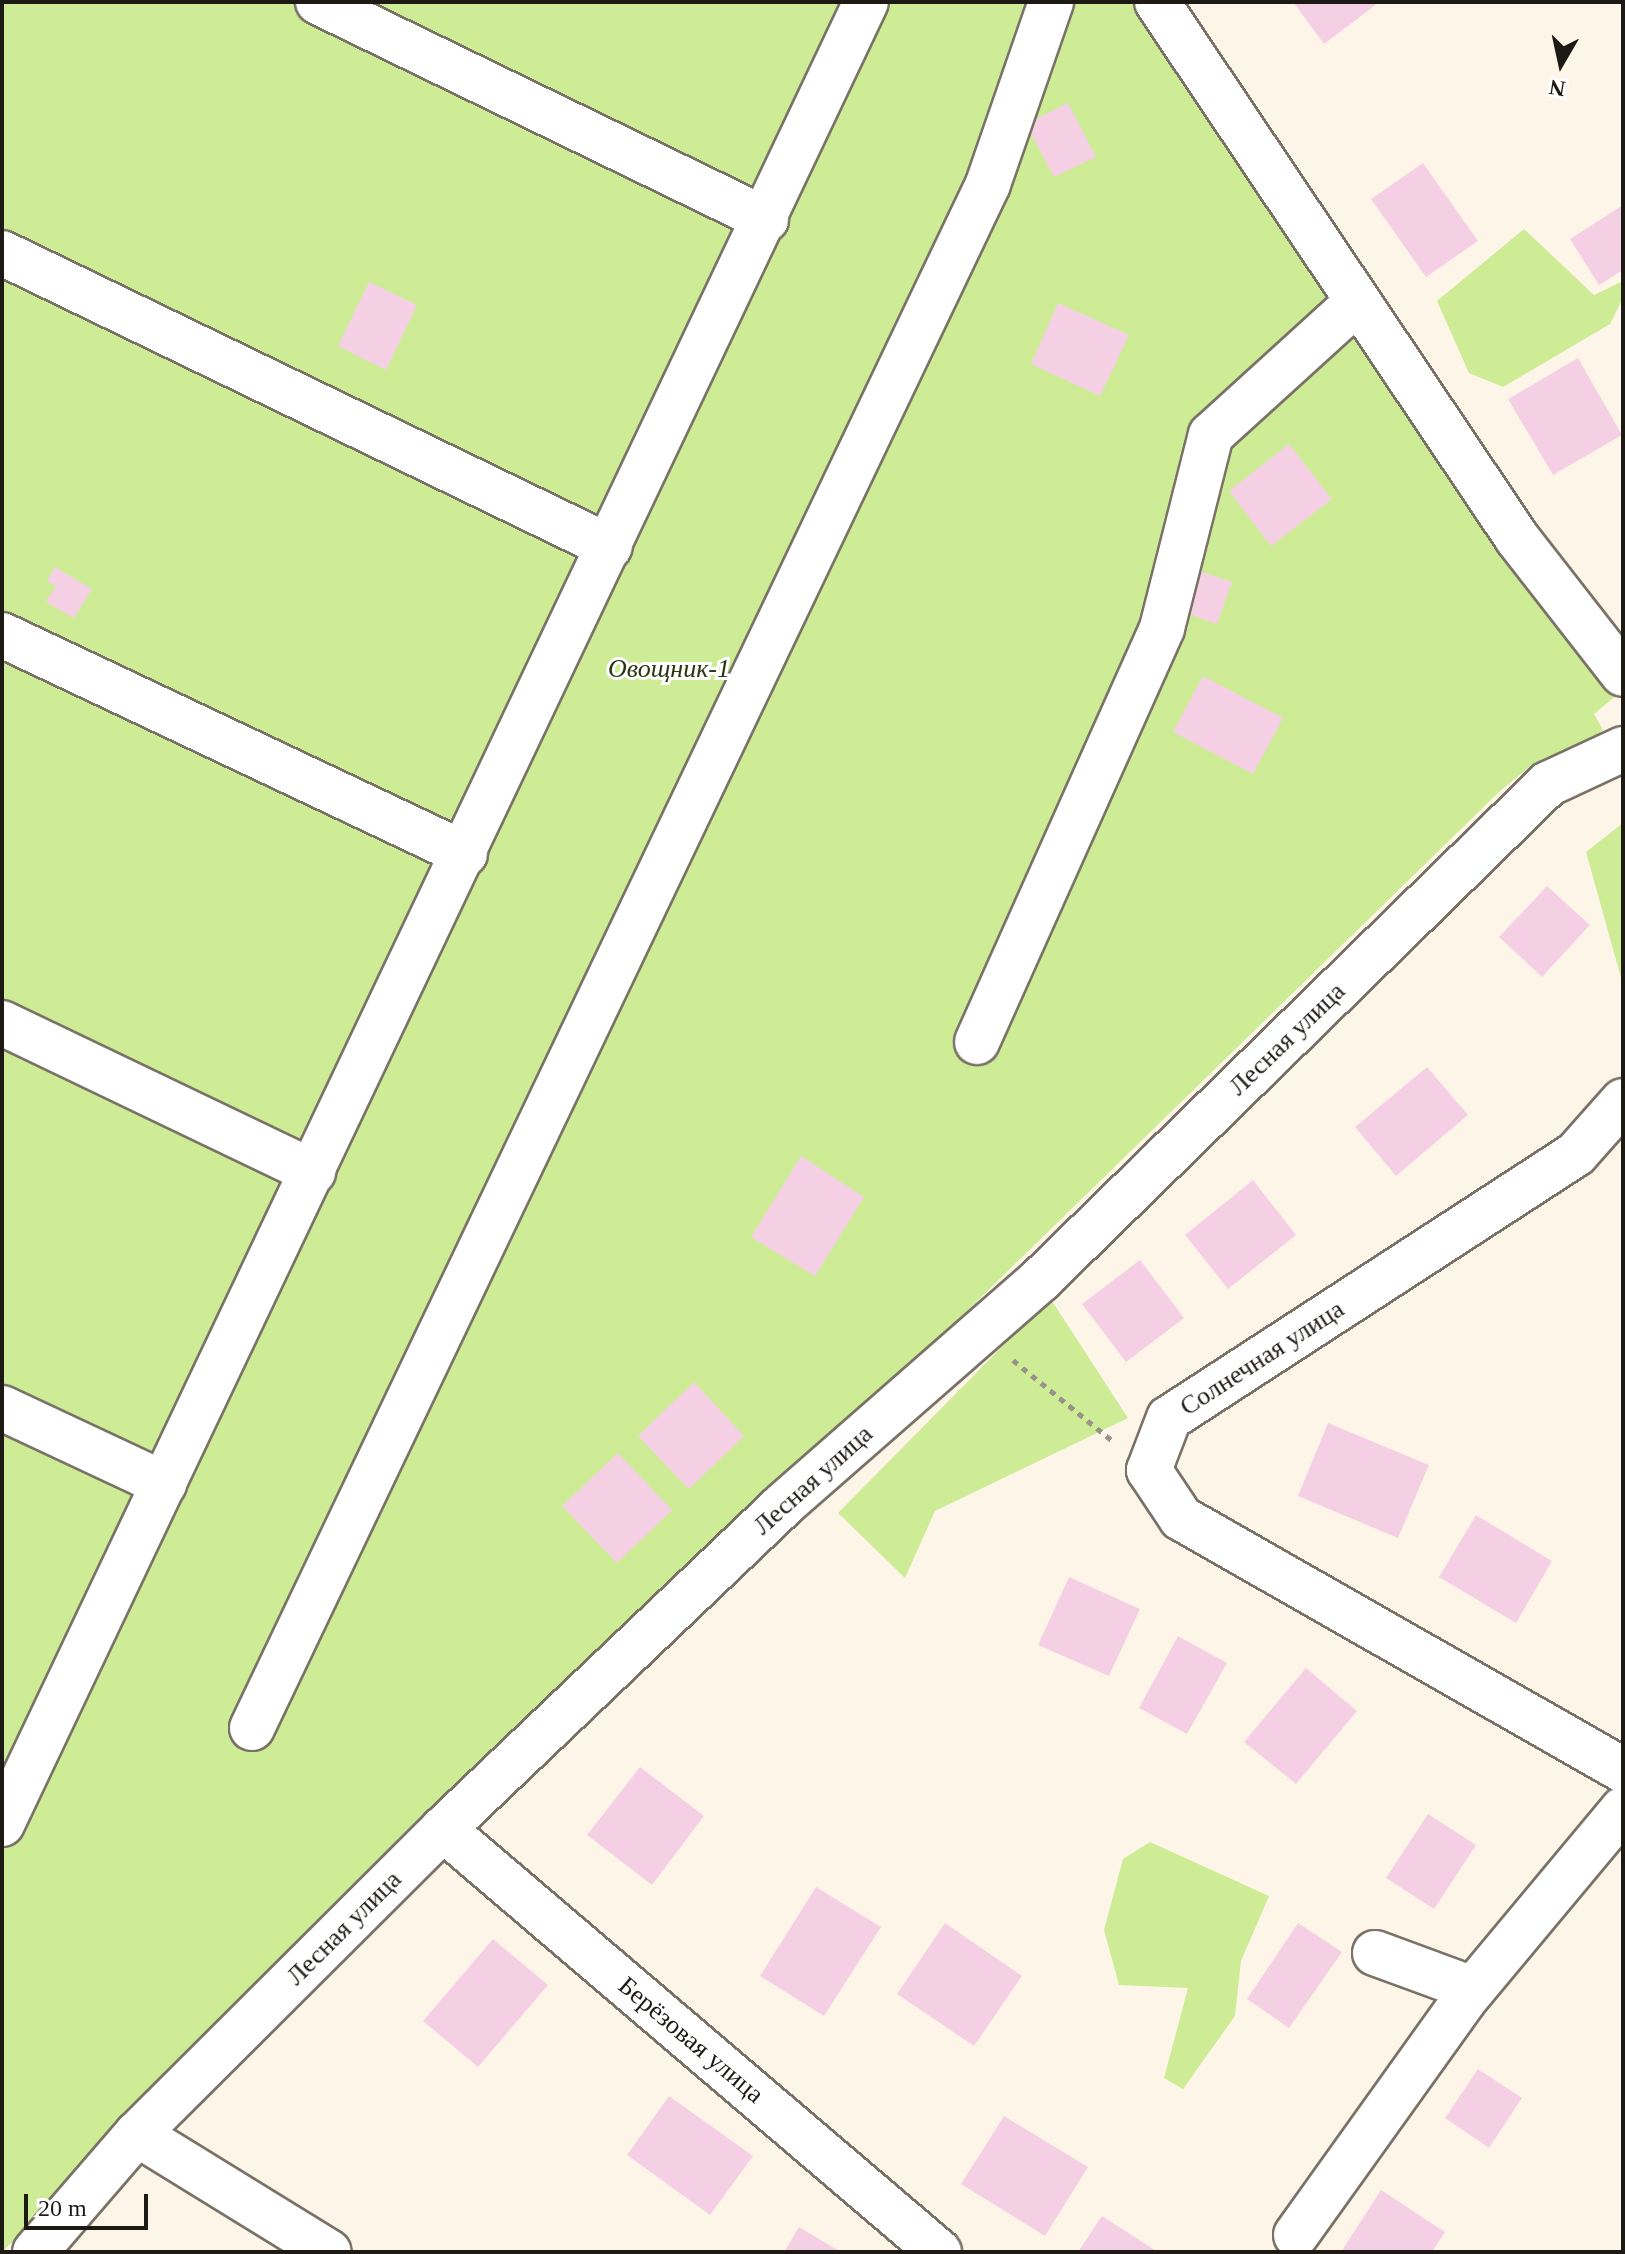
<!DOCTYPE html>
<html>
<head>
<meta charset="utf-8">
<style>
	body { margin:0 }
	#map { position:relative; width:1625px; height:2254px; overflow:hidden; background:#fdf5e8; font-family:"Times New Roman",serif }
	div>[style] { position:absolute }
	.green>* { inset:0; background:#ceec96 }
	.building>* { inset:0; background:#f5d0e4 }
	.path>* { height:5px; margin-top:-2.5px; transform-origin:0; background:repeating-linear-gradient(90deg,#99938a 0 6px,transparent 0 12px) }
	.roads { filter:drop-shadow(2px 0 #7a7267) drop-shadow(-2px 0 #7a7267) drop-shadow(0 2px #7a7267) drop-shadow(0 -2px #7a7267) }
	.minor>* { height:44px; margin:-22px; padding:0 22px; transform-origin:22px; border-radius:22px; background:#fff }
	span { translate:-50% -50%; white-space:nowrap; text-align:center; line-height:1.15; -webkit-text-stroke:6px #fff; paint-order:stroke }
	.park-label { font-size:26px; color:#29350e; font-style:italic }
	.street-label { font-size:26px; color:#1d1a16 }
	.frame { position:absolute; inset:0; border:4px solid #1d1a16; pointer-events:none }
	.north { position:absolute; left:1521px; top:24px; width:80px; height:80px; -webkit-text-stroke:6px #fff; paint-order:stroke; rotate:189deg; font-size:22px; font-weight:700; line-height:32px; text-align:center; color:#1d1a16 }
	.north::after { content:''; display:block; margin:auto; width:28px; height:36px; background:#1d1a16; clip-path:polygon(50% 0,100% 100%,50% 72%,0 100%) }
	.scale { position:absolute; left:24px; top:2194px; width:124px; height:36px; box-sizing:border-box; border:4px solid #1d1a16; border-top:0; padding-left:10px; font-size:24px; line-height:28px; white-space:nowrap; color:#1d1a16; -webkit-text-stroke:6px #fff; paint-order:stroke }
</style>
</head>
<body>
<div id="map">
	<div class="green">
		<div style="clip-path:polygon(2px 2px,1170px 2px,1176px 31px,1469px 506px,1623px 664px,1623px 690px,1594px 714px,1603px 730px,1541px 779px,1533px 764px,1500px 791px,2px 2252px)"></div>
		<div style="clip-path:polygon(1524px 229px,1594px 295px,1623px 281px,1623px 298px,1610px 324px,1503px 387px,1469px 373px,1437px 301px)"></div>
		<div style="clip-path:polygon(1623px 823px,1623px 985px,1586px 852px)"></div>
		<div style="clip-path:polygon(1050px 1298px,1128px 1418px,935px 1511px,905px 1578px,838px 1513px)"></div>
		<div style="clip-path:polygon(1150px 1842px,1269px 1896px,1241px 1961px,1235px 2016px,1183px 2089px,1164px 2078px,1188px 1988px,1119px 1985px,1104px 1930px,1123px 1859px)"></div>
	</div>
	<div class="building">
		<div style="clip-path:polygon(1293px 2px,1375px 2px,1377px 4px,1324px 44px)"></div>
		<div style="clip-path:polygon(1068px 103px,1096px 157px,1054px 177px,1026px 124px)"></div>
		<div style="clip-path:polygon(1423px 163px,1478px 241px,1426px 277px,1371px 199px)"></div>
		<div style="clip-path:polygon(1623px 205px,1623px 270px,1599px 285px,1570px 239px)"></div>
		<div style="clip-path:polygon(369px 282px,417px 305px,386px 370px,338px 346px)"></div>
		<div style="clip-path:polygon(1058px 303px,1129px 335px,1100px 396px,1031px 364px)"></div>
		<div style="clip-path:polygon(1578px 358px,1622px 435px,1553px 475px,1508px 399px)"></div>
		<div style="clip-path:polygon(1289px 444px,1332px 499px,1271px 546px,1229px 491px)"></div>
		<div style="clip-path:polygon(55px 567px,92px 589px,74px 618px,46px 602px,56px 586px,47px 581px)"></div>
		<div style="clip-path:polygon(1187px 567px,1232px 582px,1217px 624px,1172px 608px)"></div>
		<div style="clip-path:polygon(1203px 676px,1283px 718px,1253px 774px,1173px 732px)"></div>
		<div style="clip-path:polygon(1547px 886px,1590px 925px,1542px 977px,1499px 937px)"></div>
		<div style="clip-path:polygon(1427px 1067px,1468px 1115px,1396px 1176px,1355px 1127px)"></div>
		<div style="clip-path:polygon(801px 1156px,864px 1197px,815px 1276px,751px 1237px)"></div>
		<div style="clip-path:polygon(1253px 1180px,1296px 1235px,1228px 1289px,1185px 1235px)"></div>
		<div style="clip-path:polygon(1140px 1260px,1184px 1318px,1126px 1362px,1082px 1304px)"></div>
		<div style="clip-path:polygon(694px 1382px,744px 1436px,689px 1489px,638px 1436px)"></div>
		<div style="clip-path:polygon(1328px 1423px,1429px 1465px,1398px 1538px,1298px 1496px)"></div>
		<div style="clip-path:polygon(618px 1453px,672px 1510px,617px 1563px,562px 1506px)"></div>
		<div style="clip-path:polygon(1476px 1515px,1552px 1561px,1516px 1623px,1439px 1577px)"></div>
		<div style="clip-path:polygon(1069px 1577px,1140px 1609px,1109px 1676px,1038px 1645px)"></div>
		<div style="clip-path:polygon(1178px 1636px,1227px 1663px,1187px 1734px,1139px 1708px)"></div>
		<div style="clip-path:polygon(1306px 1668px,1357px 1711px,1296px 1784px,1244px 1742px)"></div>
		<div style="clip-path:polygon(640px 1767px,704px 1816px,652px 1885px,587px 1835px)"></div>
		<div style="clip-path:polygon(1428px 1814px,1476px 1845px,1434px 1909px,1386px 1878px)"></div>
		<div style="clip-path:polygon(816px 1887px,881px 1927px,824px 2016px,760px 1976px)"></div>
		<div style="clip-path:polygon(945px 1923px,1022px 1976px,974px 2046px,897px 1994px)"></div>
		<div style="clip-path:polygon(1298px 1923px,1342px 1952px,1289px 2028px,1247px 1999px)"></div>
		<div style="clip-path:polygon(493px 1939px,548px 1985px,478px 2067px,423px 2021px)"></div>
		<div style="clip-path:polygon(1478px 2069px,1522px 2098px,1489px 2148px,1445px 2118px)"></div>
		<div style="clip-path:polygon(669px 2096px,753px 2156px,710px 2215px,627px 2155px)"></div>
		<div style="clip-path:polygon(1004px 2116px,1088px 2167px,1045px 2236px,961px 2184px)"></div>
		<div style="clip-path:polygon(1381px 2190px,1445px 2232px,1432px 2252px,1341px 2252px)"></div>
		<div style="clip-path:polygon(1102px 2216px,1158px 2252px,1078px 2252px)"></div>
		<div style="clip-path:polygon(799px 2227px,841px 2252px,784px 2252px)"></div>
	</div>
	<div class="path">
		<div style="left:1013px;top:1360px;width:130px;rotate:39.1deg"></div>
	</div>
	<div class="roads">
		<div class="minor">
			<div style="left:318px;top:2px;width:498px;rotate:25.9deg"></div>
			<div style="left:1157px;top:2px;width:646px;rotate:56.11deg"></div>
			<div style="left:1517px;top:538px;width:172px;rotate:52.1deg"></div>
			<div style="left:2px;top:253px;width:675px;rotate:25.81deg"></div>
			<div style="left:2px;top:635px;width:512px;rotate:25.31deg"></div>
			<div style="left:2px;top:1023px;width:345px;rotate:25.6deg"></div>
			<div style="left:977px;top:1042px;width:453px;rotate:-65.9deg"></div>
			<div style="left:1162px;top:628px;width:199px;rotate:-75.8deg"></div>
			<div style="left:1211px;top:435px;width:197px;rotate:-42.3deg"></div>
			<div style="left:1623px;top:1101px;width:71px;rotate:131.6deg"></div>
			<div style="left:1576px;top:1154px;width:485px;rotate:147deg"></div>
			<div style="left:1169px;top:1418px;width:56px;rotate:111deg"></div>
			<div style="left:1149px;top:1470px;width:58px;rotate:56.3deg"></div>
			<div style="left:1181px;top:1518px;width:509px;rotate:29.69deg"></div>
			<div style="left:2px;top:1408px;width:179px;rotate:25.1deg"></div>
			<div style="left:252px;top:1728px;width:1710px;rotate:-64.51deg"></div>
			<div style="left:988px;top:184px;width:193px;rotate:-70.9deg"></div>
			<div style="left:2px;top:1824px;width:2016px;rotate:-64.63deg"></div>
			<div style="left:443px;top:1829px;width:652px;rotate:40.46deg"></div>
			<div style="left:1375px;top:1953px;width:104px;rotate:20.2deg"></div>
			<div style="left:137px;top:2134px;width:225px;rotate:31.6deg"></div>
			<div style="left:1296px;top:2235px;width:289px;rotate:-54.4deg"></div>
			<div style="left:1464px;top:2000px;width:249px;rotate:-50.2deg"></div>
			<div style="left:35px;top:2252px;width:156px;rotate:-49.2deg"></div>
			<div style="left:137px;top:2134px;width:432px;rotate:-44.9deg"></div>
			<div style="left:443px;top:1829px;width:470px;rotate:-43.6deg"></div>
			<div style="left:783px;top:1505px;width:343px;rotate:-41.2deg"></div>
			<div style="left:1041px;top:1279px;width:709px;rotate:-44.31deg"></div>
			<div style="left:1548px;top:784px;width:83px;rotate:-25deg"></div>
		</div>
	</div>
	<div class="park-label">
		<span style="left:669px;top:669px">Овощник-1</span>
	</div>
	<div class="street-label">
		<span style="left:1287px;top:1039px;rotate:-44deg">Лесная улица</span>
		<span style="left:1262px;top:1358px;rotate:-33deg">Солнечная улица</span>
		<span style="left:813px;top:1480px;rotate:-42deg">Лесная улица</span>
		<span style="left:344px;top:1928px;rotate:-45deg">Лесная улица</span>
		<span style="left:691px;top:2040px;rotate:40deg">Берёзовая улица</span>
	</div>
	<div class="frame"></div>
	<div class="north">N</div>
	<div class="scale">20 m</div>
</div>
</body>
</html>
